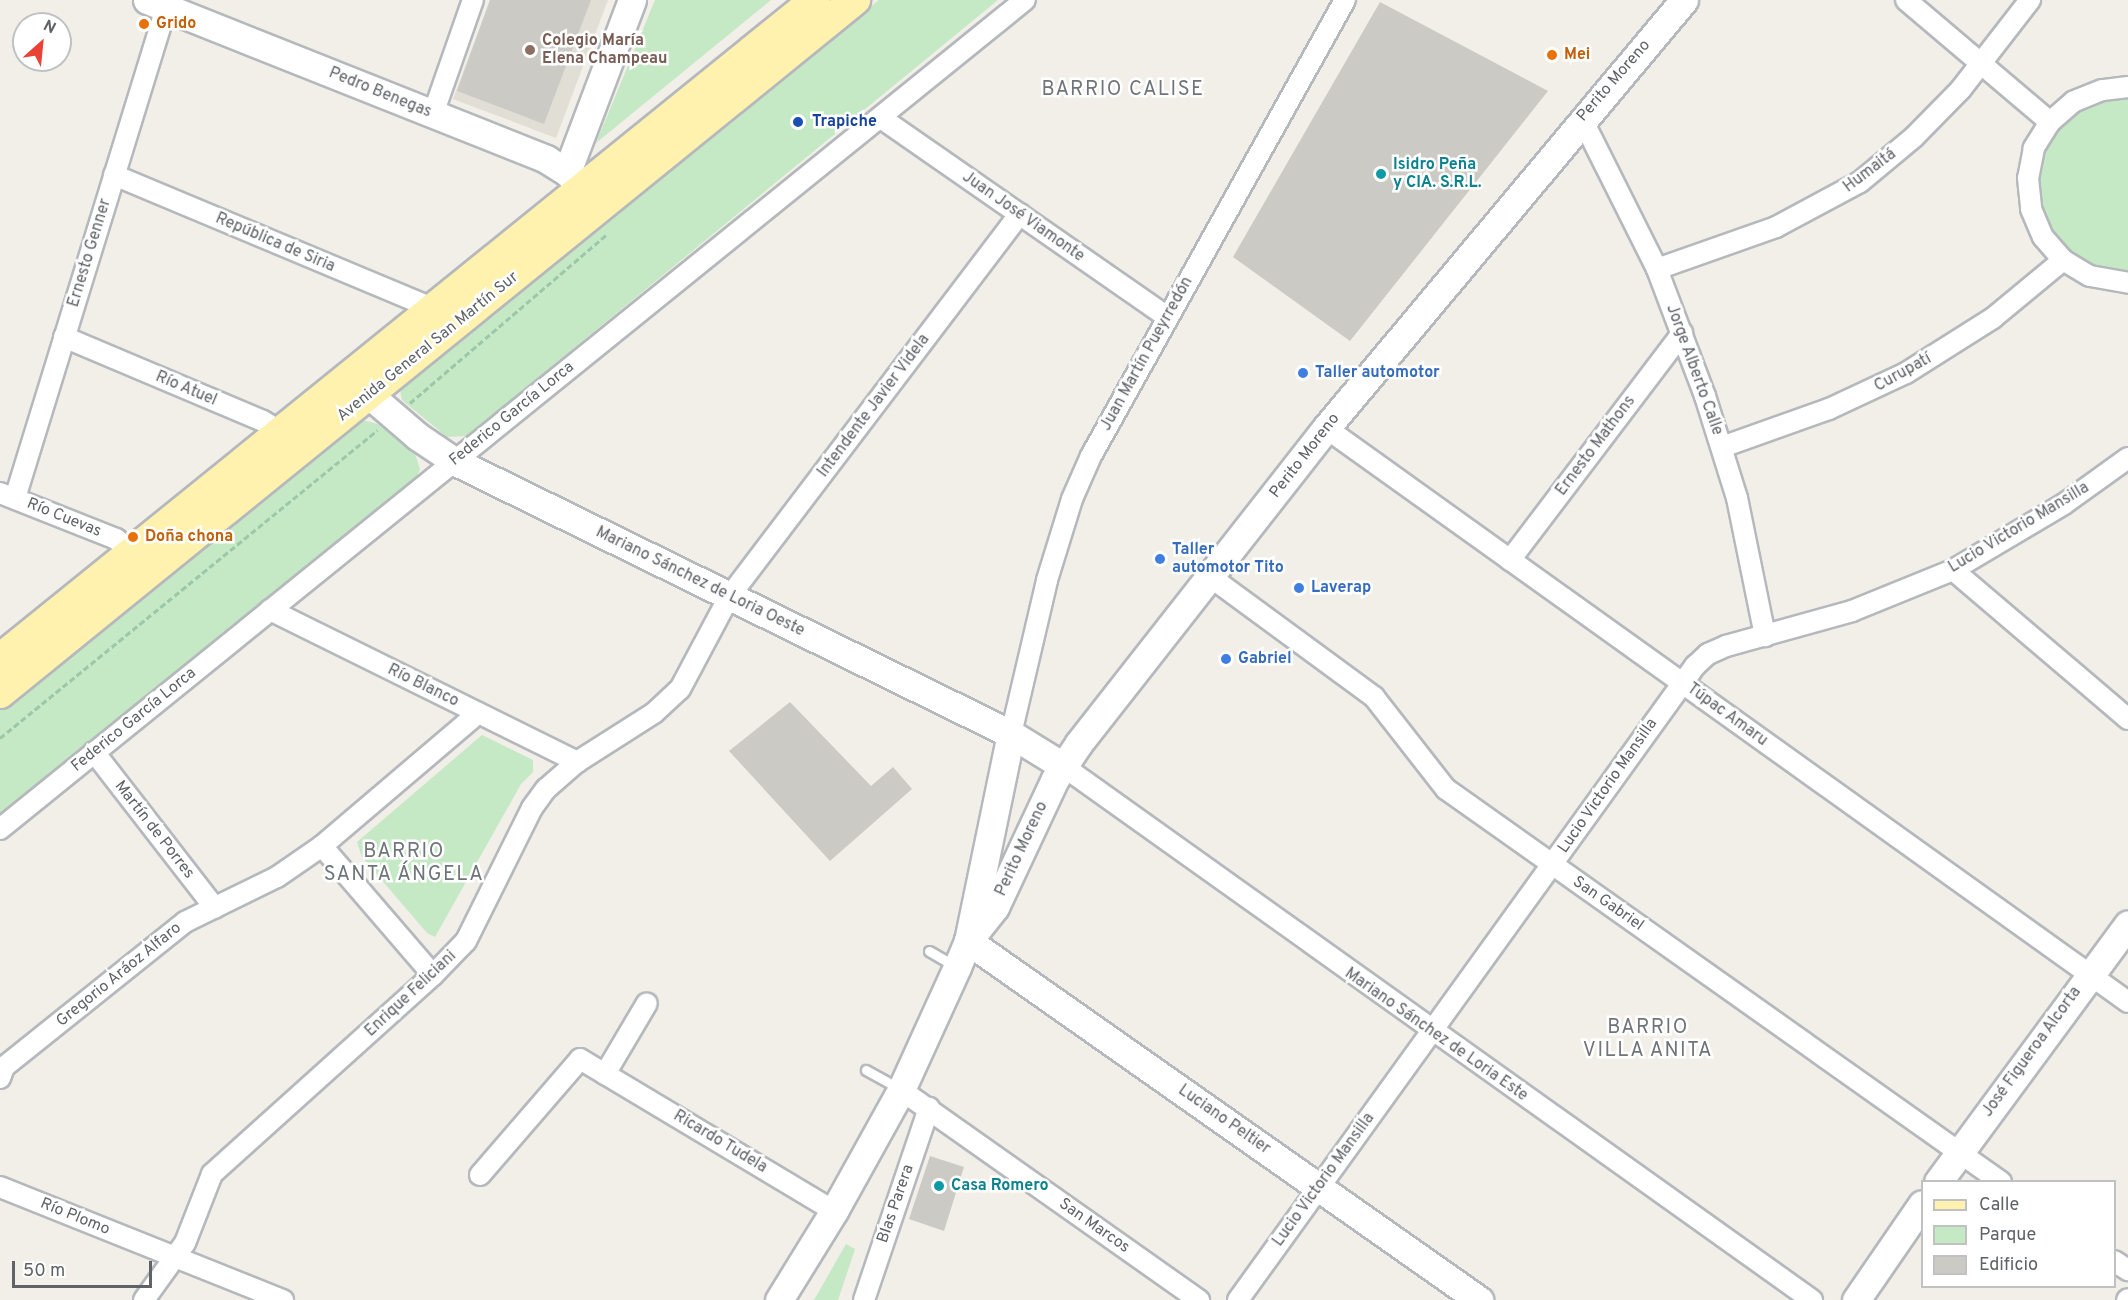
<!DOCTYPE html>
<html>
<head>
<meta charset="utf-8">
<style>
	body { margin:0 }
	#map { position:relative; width:2128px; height:1300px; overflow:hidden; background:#f1efe8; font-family:Overpass,sans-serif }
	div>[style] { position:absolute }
	.education>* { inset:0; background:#e1ded6 }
	.green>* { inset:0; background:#c5e8c5 }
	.building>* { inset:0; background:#cccac5 }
	.path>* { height:3px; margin-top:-1.5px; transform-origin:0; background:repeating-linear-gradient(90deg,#9cc7a9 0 6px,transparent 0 9px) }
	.roads { filter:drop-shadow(2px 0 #b5b8bc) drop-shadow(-2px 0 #b5b8bc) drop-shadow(0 2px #b5b8bc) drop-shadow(0 -2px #b5b8bc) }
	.lane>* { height:9px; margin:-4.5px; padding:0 4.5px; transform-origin:4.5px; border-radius:4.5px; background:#fff }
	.street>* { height:20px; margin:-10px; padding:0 10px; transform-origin:10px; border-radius:10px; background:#fff }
	.secondary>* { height:27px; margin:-13.5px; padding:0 13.5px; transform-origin:13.5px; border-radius:13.5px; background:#fff }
	.primary>* { height:30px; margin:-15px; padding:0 15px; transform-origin:15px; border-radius:15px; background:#fff2af }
	.dots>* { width:16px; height:16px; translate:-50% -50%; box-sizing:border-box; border:3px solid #fff; border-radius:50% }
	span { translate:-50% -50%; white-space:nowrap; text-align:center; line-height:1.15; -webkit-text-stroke:5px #fff; paint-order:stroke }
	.food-label { font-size:16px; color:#c56008; font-weight:700 }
	.left { translate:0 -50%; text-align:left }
	.education-label { font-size:16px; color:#785e54; font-weight:700 }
	.street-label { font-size:16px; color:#5f6368 }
	.transit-label { font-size:16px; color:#164399; font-weight:700 }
	.culture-label { font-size:16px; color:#0d838f; font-weight:700 }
	.shop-label { font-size:16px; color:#366cbe; font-weight:700 }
	.quarter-label { font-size:20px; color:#70757a; letter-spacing:1.5px }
	.legend { position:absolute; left:1921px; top:1180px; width:195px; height:108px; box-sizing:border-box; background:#fff; border:2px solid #bfc1c3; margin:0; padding:8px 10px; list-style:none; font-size:18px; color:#5f6368 }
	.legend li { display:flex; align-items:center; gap:12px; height:30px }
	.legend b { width:30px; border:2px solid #bfc1c3 }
	.north { position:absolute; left:12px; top:12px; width:60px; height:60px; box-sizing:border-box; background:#fff; border:2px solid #bfc1c3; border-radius:50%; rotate:27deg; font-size:16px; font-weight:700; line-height:24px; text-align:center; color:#5f6368 }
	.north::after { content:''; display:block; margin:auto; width:21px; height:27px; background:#ea4335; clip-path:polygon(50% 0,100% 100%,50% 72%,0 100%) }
	.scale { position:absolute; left:12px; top:1261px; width:140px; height:27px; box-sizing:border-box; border:3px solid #5f6368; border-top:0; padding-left:8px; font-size:18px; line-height:21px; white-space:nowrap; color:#5f6368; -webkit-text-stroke:4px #fff; paint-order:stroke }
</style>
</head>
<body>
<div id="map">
	<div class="education">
		<div style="clip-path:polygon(490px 0,608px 0,556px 138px,453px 99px)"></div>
	</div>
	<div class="green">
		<div style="clip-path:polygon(655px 0,771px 0,596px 143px)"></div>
		<div style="clip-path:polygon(879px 0,998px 0,467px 436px,447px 437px,402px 400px,400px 390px,405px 379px)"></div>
		<div style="clip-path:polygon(2128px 87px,2128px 283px,2120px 283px,2043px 237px,2034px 148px,2050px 122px)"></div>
		<div style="clip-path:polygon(358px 419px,378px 424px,414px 451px,420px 469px,417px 477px,0 815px,0 702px)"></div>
		<div style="clip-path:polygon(482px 735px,533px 760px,533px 772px,521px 784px,435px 937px,427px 933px,362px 857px,357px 842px)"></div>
		<div style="clip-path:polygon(846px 1244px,855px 1249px,838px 1300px,814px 1300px)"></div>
	</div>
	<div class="building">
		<div style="clip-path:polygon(490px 0,591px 0,544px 124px,457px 91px)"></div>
		<div style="clip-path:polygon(1380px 2px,1548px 91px,1350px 341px,1233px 257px)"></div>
		<div style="clip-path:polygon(790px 702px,871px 786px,893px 767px,912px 789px,830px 861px,729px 751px)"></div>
		<div style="clip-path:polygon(930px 1156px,964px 1167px,944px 1231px,909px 1219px)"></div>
	</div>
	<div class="path">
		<div style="left:410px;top:403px;width:258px;rotate:-40.6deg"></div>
		<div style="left:0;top:738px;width:487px;rotate:-39.2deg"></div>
	</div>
	<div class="roads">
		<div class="lane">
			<div style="left:929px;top:951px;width:30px;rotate:30deg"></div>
			<div style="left:866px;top:1070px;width:37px;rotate:29deg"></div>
		</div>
		<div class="street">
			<div style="left:1906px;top:0;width:189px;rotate:40.3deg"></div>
			<div style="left:2128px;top:87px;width:26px;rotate:173deg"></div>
			<div style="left:2102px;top:90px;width:31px;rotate:158deg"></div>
			<div style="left:2073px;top:102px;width:30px;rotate:139deg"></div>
			<div style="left:2050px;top:122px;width:31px;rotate:122deg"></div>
			<div style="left:2034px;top:148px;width:31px;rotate:101deg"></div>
			<div style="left:2028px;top:178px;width:31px;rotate:84deg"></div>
			<div style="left:2031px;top:209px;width:30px;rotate:67deg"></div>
			<div style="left:2043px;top:237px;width:30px;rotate:49deg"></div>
			<div style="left:2063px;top:260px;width:31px;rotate:31deg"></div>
			<div style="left:2090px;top:276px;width:39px;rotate:10deg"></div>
			<div style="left:433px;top:114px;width:121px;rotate:-70.7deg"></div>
			<div style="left:881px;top:118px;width:347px;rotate:34.8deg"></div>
			<div style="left:1582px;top:119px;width:168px;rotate:63.4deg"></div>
			<div style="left:1657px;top:269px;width:136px;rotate:69.3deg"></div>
			<div style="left:1705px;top:396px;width:107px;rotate:72.6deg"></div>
			<div style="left:1737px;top:498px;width:141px;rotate:78.5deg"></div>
			<div style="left:114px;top:175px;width:349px;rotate:22.7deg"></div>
			<div style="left:1657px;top:269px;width:126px;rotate:-19.4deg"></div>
			<div style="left:1776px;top:227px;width:95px;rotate:-28.2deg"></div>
			<div style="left:1860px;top:182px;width:70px;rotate:-39.8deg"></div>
			<div style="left:1914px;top:137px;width:67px;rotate:-45.6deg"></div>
			<div style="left:1961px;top:89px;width:113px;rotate:-52.2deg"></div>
			<div style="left:64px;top:337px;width:216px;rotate:22.9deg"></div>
			<div style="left:263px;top:421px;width:31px;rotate:31deg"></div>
			<div style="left:1326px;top:428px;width:986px;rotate:35.59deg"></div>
			<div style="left:1722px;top:447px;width:114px;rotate:-19.6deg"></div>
			<div style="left:1829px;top:409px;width:85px;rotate:-25.1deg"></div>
			<div style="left:1906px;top:373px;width:103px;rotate:-32.3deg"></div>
			<div style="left:1993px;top:318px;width:91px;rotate:-39.6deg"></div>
			<div style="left:0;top:493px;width:125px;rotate:21.6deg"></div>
			<div style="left:116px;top:539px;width:31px;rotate:40deg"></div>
			<div style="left:15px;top:498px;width:513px;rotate:-72.87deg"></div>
			<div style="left:1510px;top:560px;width:285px;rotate:-52.8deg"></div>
			<div style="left:1953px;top:570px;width:230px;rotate:40.4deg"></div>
			<div style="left:1212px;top:578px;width:201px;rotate:36.3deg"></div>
			<div style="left:1374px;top:697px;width:117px;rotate:52deg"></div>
			<div style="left:1446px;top:789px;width:680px;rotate:35.3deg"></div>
			<div style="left:270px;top:610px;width:343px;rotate:26.3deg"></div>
			<div style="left:1011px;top:734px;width:158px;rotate:-76.8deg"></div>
			<div style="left:1047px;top:580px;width:85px;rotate:-72.8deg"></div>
			<div style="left:1072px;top:499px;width:47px;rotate:-66.2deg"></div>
			<div style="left:1091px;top:456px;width:522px;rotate:-60.88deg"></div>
			<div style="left:94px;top:752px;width:197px;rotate:52.2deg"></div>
			<div style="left:1063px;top:766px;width:920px;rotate:35.49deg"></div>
			<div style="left:0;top:829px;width:1318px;rotate:-38.97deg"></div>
			<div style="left:322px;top:846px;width:170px;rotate:49.3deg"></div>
			<div style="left:605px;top:1074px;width:82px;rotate:-59.4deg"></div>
			<div style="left:0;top:1078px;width:12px;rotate:-70deg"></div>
			<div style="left:4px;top:1067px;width:232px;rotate:-38.7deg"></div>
			<div style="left:185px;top:922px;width:102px;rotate:-26.1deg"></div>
			<div style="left:277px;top:877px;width:55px;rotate:-34.6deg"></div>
			<div style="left:322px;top:846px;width:205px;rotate:-40.4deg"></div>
			<div style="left:901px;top:1090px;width:365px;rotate:35.2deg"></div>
			<div style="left:480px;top:1175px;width:153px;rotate:-49.2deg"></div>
			<div style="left:580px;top:1059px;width:296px;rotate:30.9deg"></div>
			<div style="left:0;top:1187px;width:305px;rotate:21.8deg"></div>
			<div style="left:2114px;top:1261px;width:17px;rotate:33deg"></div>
			<div style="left:144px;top:1300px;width:70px;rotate:-54.3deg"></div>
			<div style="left:185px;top:1243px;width:74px;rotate:-68.6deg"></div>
			<div style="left:212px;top:1174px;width:297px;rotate:-42deg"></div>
			<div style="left:433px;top:975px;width:47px;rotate:-45.9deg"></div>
			<div style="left:466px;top:941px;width:148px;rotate:-63.6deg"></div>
			<div style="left:532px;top:808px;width:24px;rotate:-54deg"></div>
			<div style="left:546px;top:789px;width:41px;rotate:-41.1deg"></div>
			<div style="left:577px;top:762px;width:91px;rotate:-32.5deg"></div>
			<div style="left:654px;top:713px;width:35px;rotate:-43deg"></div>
			<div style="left:680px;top:689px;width:104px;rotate:-62deg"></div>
			<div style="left:729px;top:597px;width:481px;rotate:-52.8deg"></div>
			<div style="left:864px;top:1300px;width:203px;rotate:-71.3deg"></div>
			<div style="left:1238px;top:1300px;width:782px;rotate:-54.22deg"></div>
			<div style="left:1695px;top:666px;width:18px;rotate:-43deg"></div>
			<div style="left:1708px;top:654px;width:20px;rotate:-24deg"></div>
			<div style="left:1726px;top:646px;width:131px;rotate:-15.5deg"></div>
			<div style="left:1852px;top:611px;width:109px;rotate:-22.1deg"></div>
			<div style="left:1953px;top:570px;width:129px;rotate:-30.7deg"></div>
			<div style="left:2064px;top:504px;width:79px;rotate:-35.7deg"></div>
			<div style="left:2127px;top:1300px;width:1px;rotate:-45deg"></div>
		</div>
		<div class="secondary">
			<div style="left:147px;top:0;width:430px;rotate:21.7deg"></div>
			<div style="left:546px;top:159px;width:25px;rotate:32deg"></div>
			<div style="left:567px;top:172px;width:42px;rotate:46.9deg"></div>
			<div style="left:567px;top:172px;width:184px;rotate:-69.3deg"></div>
			<div style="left:352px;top:380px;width:86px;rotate:40.7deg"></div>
			<div style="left:417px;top:436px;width:45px;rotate:34deg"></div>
			<div style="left:454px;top:461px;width:620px;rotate:26.11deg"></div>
			<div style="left:1011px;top:734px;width:61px;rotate:31.6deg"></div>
			<div style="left:968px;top:941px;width:43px;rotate:-51.5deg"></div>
			<div style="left:995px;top:907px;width:141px;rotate:-64.9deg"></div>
			<div style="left:1055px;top:779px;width:43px;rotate:-56.3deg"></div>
			<div style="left:1079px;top:743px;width:400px;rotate:-51.9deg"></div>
			<div style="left:1326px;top:428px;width:558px;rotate:-50.09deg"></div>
			<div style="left:968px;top:941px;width:625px;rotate:35.09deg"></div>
			<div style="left:1938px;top:1182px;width:320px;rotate:-53.6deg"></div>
			<div style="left:779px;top:1300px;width:105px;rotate:-58.3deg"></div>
			<div style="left:834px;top:1211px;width:138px;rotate:-61deg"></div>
			<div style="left:901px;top:1090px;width:135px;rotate:-65.5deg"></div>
			<div style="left:957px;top:967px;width:28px;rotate:-67deg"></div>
			<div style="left:968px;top:941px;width:211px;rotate:-78.3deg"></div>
			<div style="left:1856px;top:1300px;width:116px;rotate:-55.5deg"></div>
		</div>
		<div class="primary">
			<div style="left:0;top:659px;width:1048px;rotate:-38.96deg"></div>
			<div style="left:0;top:693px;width:1101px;rotate:-39.03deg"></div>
		</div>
	</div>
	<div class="dots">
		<div style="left:144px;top:24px;background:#e8710a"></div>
		<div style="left:530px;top:50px;background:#8d6e63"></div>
		<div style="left:1552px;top:55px;background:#e8710a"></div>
		<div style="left:798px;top:122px;background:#1a4fb4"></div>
		<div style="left:1381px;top:174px;background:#0f9aa8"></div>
		<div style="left:1303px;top:373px;background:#3f7fe0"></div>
		<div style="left:133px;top:537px;background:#e8710a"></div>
		<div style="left:1160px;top:559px;background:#3f7fe0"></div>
		<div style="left:1299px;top:588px;background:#3f7fe0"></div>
		<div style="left:1226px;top:659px;background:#3f7fe0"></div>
		<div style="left:939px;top:1186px;background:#0f9aa8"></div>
	</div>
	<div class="food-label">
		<span class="left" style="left:156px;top:24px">Grido</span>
		<span class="left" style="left:1564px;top:55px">Mei</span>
		<span class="left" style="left:145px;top:537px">Doña chona</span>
	</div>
	<div class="education-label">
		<span class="left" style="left:542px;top:50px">Colegio María<br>Elena Champeau</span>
	</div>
	<div class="street-label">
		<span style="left:1614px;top:81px;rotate:-49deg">Perito Moreno</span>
		<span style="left:380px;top:93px;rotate:22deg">Pedro Benegas</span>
		<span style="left:1870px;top:171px;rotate:-37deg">Humaitá</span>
		<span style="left:1023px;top:217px;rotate:35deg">Juan José Viamonte</span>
		<span style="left:275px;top:243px;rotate:23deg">República de Siria</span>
		<span style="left:90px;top:253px;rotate:-73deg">Ernesto Genner</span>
		<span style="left:428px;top:347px;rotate:-39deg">Avenida General San Martín Sur</span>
		<span style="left:1147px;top:354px;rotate:-61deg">Juan Martín Pueyrredón</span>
		<span style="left:1694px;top:370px;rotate:70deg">Jorge Alberto Calle</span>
		<span style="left:1903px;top:373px;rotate:-29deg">Curupatí</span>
		<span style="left:186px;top:389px;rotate:23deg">Río Atuel</span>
		<span style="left:874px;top:406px;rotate:-53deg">Intendente Javier Videla</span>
		<span style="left:512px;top:414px;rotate:-39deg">Federico García Lorca</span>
		<span style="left:1596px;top:446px;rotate:-53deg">Ernesto Mathons</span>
		<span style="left:1305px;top:456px;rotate:-52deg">Perito Moreno</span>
		<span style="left:64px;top:518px;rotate:22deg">Río Cuevas</span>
		<span style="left:2019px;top:528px;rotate:-31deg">Lucio Victorio Mansilla</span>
		<span style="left:700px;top:582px;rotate:26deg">Mariano Sánchez de Loria Oeste</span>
		<span style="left:423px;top:686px;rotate:26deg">Río Blanco</span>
		<span style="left:1727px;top:715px;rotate:36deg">Túpac Amaru</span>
		<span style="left:134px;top:720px;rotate:-39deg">Federico García Lorca</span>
		<span style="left:1608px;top:786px;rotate:-55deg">Lucio Victorio Mansilla</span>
		<span style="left:154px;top:830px;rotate:52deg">Martín de Porres</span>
		<span style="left:1022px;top:849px;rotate:-65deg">Perito Moreno</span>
		<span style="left:1608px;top:904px;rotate:35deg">San Gabriel</span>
		<span style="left:119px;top:975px;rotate:-39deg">Gregorio Aráoz Alfaro</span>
		<span style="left:411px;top:994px;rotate:-43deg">Enrique Feliciani</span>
		<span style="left:1436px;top:1035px;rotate:35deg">Mariano Sánchez de Loria Este</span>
		<span style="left:2032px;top:1052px;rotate:-54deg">José Figueroa Alcorta</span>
		<span style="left:1224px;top:1120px;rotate:35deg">Luciano Peltier</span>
		<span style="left:720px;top:1142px;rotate:31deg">Ricardo Tudela</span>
		<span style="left:1324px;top:1180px;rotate:-54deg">Lucio Victorio Mansilla</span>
		<span style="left:896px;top:1204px;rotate:-71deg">Blas Parera</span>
		<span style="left:75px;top:1217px;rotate:22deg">Río Plomo</span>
		<span style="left:1094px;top:1226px;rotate:35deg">San Marcos</span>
	</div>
	<div class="transit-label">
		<span class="left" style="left:812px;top:122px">Trapiche</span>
	</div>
	<div class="culture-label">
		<span class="left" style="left:1393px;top:174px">Isidro Peña<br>y CIA. S.R.L.</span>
		<span class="left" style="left:951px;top:1186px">Casa Romero</span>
	</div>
	<div class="shop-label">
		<span class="left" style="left:1315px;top:373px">Taller automotor</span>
		<span class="left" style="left:1172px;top:559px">Taller<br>automotor Tito</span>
		<span class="left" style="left:1311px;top:588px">Laverap</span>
		<span class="left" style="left:1238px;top:659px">Gabriel</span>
	</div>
	<div class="quarter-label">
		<span style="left:1123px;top:90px">BARRIO CALISE</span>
		<span style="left:404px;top:864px">BARRIO<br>SANTA ÁNGELA</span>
		<span style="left:1648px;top:1040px">BARRIO<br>VILLA ANITA</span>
	</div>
	<ul class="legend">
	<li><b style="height:8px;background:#fff2af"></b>Calle</li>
	<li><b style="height:16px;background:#c5e8c5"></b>Parque</li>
	<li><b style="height:16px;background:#cccac5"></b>Edificio</li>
	</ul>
	<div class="north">N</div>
	<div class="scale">50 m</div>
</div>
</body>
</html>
